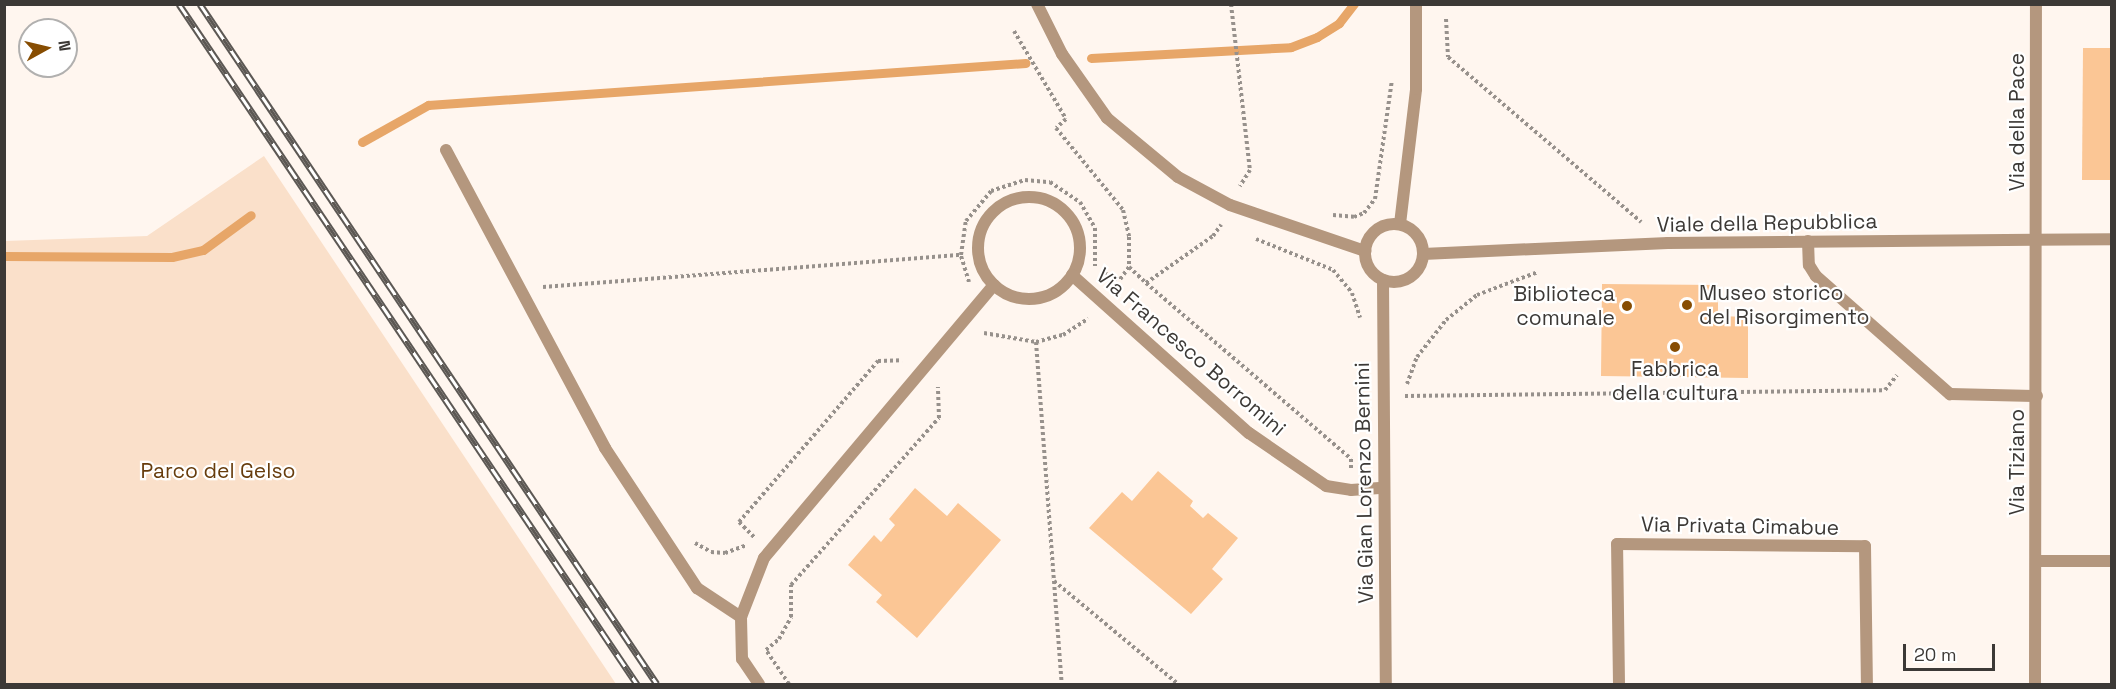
<!DOCTYPE html>
<html>
<head>
<meta charset="utf-8">
<style>
	body { margin:0 }
	#map { position:relative; width:2116px; height:689px; overflow:hidden; background:#fff6ef; font-family:"Space Grotesk",sans-serif }
	div>[style] { position:absolute }
	.green>* { inset:0; background:#fae0ca }
	.stream>* { height:9px; margin:-4.5px; padding:0 4.5px; transform-origin:4.5px; border-radius:4.5px; background:#e7a668 }
	.building>* { inset:0; background:#fbc695 }
	.path>* { height:4px; margin-top:-2px; transform-origin:0; background:repeating-linear-gradient(90deg,#97918c 0 3px,transparent 0 6px) }
	.lane>* { height:12px; margin:-6px; padding:0 6px; transform-origin:6px; border-radius:6px; background:#b4977e }
	.street>* { height:12px; margin:-6px; padding:0 6px; transform-origin:6px; border-radius:6px; background:#b4977e }
	.street>.ring { margin:-6px; padding:0; box-sizing:content-box; background:none; border:12px solid #b4977e; border-radius:50% }
	.rail>* { height:7px; margin-top:-3.5px; transform-origin:0; background:repeating-linear-gradient(90deg,#fff 0 14px,#5c5854 0 28px); box-sizing:border-box; border-block:2px solid #5c5854 }
	.dots>* { width:16px; height:16px; translate:-50% -50%; box-sizing:border-box; border:3px solid #fff; border-radius:50% }
	span { translate:-50% -50%; white-space:nowrap; text-align:center; line-height:1.15; -webkit-text-stroke:4.5px #fff; paint-order:stroke }
	.street-label { font-size:21px; color:#3c3936 }
	.poi-label { font-size:21px; color:#3c3936 }
	.left { translate:0 -50%; text-align:left }
	.right { translate:-100% -50%; text-align:right }
	.park-label { font-size:21px; color:#673c0c }
	.frame { position:absolute; inset:0; border:6px solid #3c3936; pointer-events:none }
	.north { position:absolute; left:18px; top:18px; width:60px; height:60px; box-sizing:border-box; background:#fff; border:2px solid #b1b0af; border-radius:50%; rotate:82deg; font-size:16px; font-weight:700; line-height:24px; text-align:center; color:#3c3936 }
	.north::after { content:''; display:block; margin:auto; width:21px; height:27px; background:#874d02; clip-path:polygon(50% 0,100% 100%,50% 72%,0 100%) }
	.scale { position:absolute; left:1903px; top:644px; width:92px; height:27px; box-sizing:border-box; border:3px solid #3c3936; border-top:0; padding-left:8px; font-size:18px; line-height:21px; white-space:nowrap; color:#3c3936; -webkit-text-stroke:4px #fff; paint-order:stroke }
</style>
</head>
<body>
<div id="map">
	<div class="green">
		<div style="clip-path:polygon(264px 156px,616px 684px,5px 684px,5px 241px,147px 236px)"></div>
	</div>
	<div class="stream">
		<div style="left:1091px;top:58px;width:200px;rotate:-3.1deg"></div>
		<div style="left:1291px;top:47px;width:28px;rotate:-21deg"></div>
		<div style="left:1317px;top:37px;width:26px;rotate:-32deg"></div>
		<div style="left:1339px;top:23px;width:24px;rotate:-52deg"></div>
		<div style="left:362px;top:142px;width:76px;rotate:-29.3deg"></div>
		<div style="left:428px;top:105px;width:599px;rotate:-4.02deg"></div>
		<div style="left:4px;top:256px;width:168px;rotate:0.3deg"></div>
		<div style="left:172px;top:257px;width:32px;rotate:-13deg"></div>
		<div style="left:203px;top:250px;width:59px;rotate:-36.1deg"></div>
	</div>
	<div class="building">
		<div style="clip-path:polygon(2083px 48px,2112px 48px,2112px 180px,2082px 180px)"></div>
		<div style="clip-path:polygon(1602px 284px,1718px 285px,1718px 316px,1748px 317px,1748px 378px,1601px 376px)"></div>
		<div style="clip-path:polygon(1158px 471px,1193px 501px,1190px 506px,1203px 518px,1208px 513px,1238px 538px,1212px 569px,1223px 579px,1191px 614px,1089px 528px,1122px 492px,1132px 501px)"></div>
		<div style="clip-path:polygon(915px 488px,947px 516px,958px 503px,1001px 540px,917px 638px,876px 602px,882px 595px,848px 565px,874px 535px,881px 542px,895px 525px,889px 519px)"></div>
	</div>
	<div class="path">
		<div style="left:1231px;top:4px;width:167px;rotate:83.5deg"></div>
		<div style="left:1250px;top:170px;width:19px;rotate:122deg"></div>
		<div style="left:1446px;top:19px;width:38px;rotate:87deg"></div>
		<div style="left:1448px;top:57px;width:254px;rotate:40.5deg"></div>
		<div style="left:1014px;top:31px;width:102px;rotate:59.4deg"></div>
		<div style="left:1066px;top:119px;width:13px;rotate:138deg"></div>
		<div style="left:1056px;top:128px;width:106px;rotate:50.7deg"></div>
		<div style="left:1123px;top:210px;width:28px;rotate:77deg"></div>
		<div style="left:1129px;top:237px;width:30px;rotate:90deg"></div>
		<div style="left:1129px;top:267px;width:17px;rotate:126deg"></div>
		<div style="left:1333px;top:215px;width:21px;rotate:5deg"></div>
		<div style="left:1354px;top:217px;width:11px;rotate:-22deg"></div>
		<div style="left:1364px;top:213px;width:18px;rotate:-52deg"></div>
		<div style="left:1375px;top:199px;width:120px;rotate:-81.9deg"></div>
		<div style="left:1256px;top:239px;width:83px;rotate:21.9deg"></div>
		<div style="left:1333px;top:270px;width:30px;rotate:50deg"></div>
		<div style="left:1352px;top:293px;width:26px;rotate:72deg"></div>
		<div style="left:1129px;top:267px;width:23px;rotate:43deg"></div>
		<div style="left:1146px;top:283px;width:82px;rotate:-35deg"></div>
		<div style="left:1213px;top:236px;width:14px;rotate:-54deg"></div>
		<div style="left:1104px;top:273px;width:17px;rotate:24deg"></div>
		<div style="left:969px;top:282px;width:28px;rotate:-107deg"></div>
		<div style="left:961px;top:255px;width:34px;rotate:-82deg"></div>
		<div style="left:966px;top:221px;width:39px;rotate:-50deg"></div>
		<div style="left:991px;top:191px;width:36px;rotate:-18deg"></div>
		<div style="left:1025px;top:180px;width:25px;rotate:5deg"></div>
		<div style="left:1050px;top:182px;width:36px;rotate:34deg"></div>
		<div style="left:1080px;top:202px;width:30px;rotate:60deg"></div>
		<div style="left:1095px;top:228px;width:38px;rotate:90deg"></div>
		<div style="left:1146px;top:283px;width:270px;rotate:40.6deg"></div>
		<div style="left:1351px;top:459px;width:12px;rotate:90deg"></div>
		<div style="left:543px;top:287px;width:419px;rotate:-4.4deg"></div>
		<div style="left:984px;top:333px;width:53px;rotate:9.8deg"></div>
		<div style="left:1036px;top:342px;width:28px;rotate:-15deg"></div>
		<div style="left:1063px;top:335px;width:30px;rotate:-33deg"></div>
		<div style="left:1036px;top:342px;width:343px;rotate:85.7deg"></div>
		<div style="left:1407px;top:384px;width:29px;rotate:-70deg"></div>
		<div style="left:1417px;top:357px;width:47px;rotate:-51.9deg"></div>
		<div style="left:1446px;top:320px;width:40px;rotate:-39deg"></div>
		<div style="left:1477px;top:295px;width:65px;rotate:-20.7deg"></div>
		<div style="left:1405px;top:396px;width:480px;rotate:-0.7deg"></div>
		<div style="left:1885px;top:390px;width:19px;rotate:-51deg"></div>
		<div style="left:754px;top:537px;width:21px;rotate:-135deg"></div>
		<div style="left:739px;top:522px;width:213px;rotate:-49.2deg"></div>
		<div style="left:878px;top:361px;width:24px;rotate:-2deg"></div>
		<div style="left:695px;top:543px;width:18px;rotate:29deg"></div>
		<div style="left:711px;top:552px;width:14px;rotate:4deg"></div>
		<div style="left:725px;top:553px;width:23px;rotate:-20deg"></div>
		<div style="left:1054px;top:581px;width:161px;rotate:39.7deg"></div>
		<div style="left:789px;top:684px;width:41px;rotate:-124.1deg"></div>
		<div style="left:766px;top:650px;width:17px;rotate:-40deg"></div>
		<div style="left:779px;top:639px;width:25px;rotate:-61deg"></div>
		<div style="left:791px;top:617px;width:32px;rotate:-90deg"></div>
		<div style="left:791px;top:585px;width:223px;rotate:-48.5deg"></div>
		<div style="left:939px;top:418px;width:31px;rotate:-92deg"></div>
	</div>
	<div class="lane">
		<div style="left:1808px;top:241px;width:24px;rotate:88deg"></div>
		<div style="left:1809px;top:265px;width:13px;rotate:58deg"></div>
		<div style="left:1816px;top:276px;width:179px;rotate:41.4deg"></div>
		<div style="left:1950px;top:394px;width:87px;rotate:1.3deg"></div>
	</div>
	<div class="street">
		<div style="left:1037px;top:4px;width:56px;rotate:63.4deg"></div>
		<div style="left:1062px;top:54px;width:78px;rotate:54.9deg"></div>
		<div style="left:1107px;top:118px;width:92px;rotate:39.7deg"></div>
		<div style="left:1178px;top:177px;width:59px;rotate:28.3deg"></div>
		<div style="left:1230px;top:205px;width:143px;rotate:18.8deg"></div>
		<div style="left:446px;top:150px;width:338px;rotate:61.9deg"></div>
		<div style="left:605px;top:448px;width:168px;rotate:56.7deg"></div>
		<div style="left:697px;top:588px;width:53px;rotate:33.4deg"></div>
		<div class="ring" style="left:978px;top:197px;width:90px;height:90px"></div>
		<div style="left:1400px;top:224px;width:136px;rotate:-83.2deg"></div>
		<div style="left:1416px;top:89px;width:85px;rotate:-90deg"></div>
		<div class="ring" style="left:1365px;top:224px;width:46px;height:46px"></div>
		<div style="left:1423px;top:254px;width:245px;rotate:-2.6deg"></div>
		<div style="left:1668px;top:243px;width:444px;rotate:-0.5deg"></div>
		<div style="left:1072px;top:275px;width:237px;rotate:41.8deg"></div>
		<div style="left:1249px;top:433px;width:93px;rotate:34.5deg"></div>
		<div style="left:1326px;top:486px;width:25px;rotate:9deg"></div>
		<div style="left:1351px;top:490px;width:32px;rotate:-4deg"></div>
		<div style="left:1383px;top:280px;width:404px;rotate:89.6deg"></div>
		<div style="left:2036px;top:561px;width:76px"></div>
		<div style="left:759px;top:684px;width:30px;rotate:-124deg"></div>
		<div style="left:742px;top:659px;width:42px;rotate:-91.4deg"></div>
		<div style="left:741px;top:617px;width:63px;rotate:-68.7deg"></div>
		<div style="left:764px;top:558px;width:357px;rotate:-49.9deg"></div>
		<div style="left:1619px;top:684px;width:140px;rotate:-90.8deg"></div>
		<div style="left:1617px;top:544px;width:248px;rotate:0.5deg"></div>
		<div style="left:1865px;top:546px;width:138px;rotate:89.2deg"></div>
		<div style="left:2035px;top:684px;width:680px;rotate:-89.92deg"></div>
	</div>
	<div class="rail">
		<div style="left:179px;top:4px;width:820px;rotate:56.04deg"></div>
		<div style="left:200px;top:4px;width:819px;rotate:56.1deg"></div>
	</div>
	<div class="dots">
		<div style="left:1687px;top:305px;background:#874d02"></div>
		<div style="left:1627px;top:306px;background:#874d02"></div>
		<div style="left:1675px;top:347px;background:#874d02"></div>
	</div>
	<div class="street-label">
		<span style="left:2017px;top:122px;rotate:-90deg">Via della Pace</span>
		<span style="left:1767px;top:223px;rotate:-1deg">Viale della Repubblica</span>
		<span style="left:1191px;top:352px;rotate:41deg">Via Francesco Borromini</span>
		<span style="left:2017px;top:462px;rotate:-90deg">Via Tiziano</span>
		<span style="left:1364px;top:483px;rotate:-91deg">Via Gian Lorenzo Bernini</span>
		<span style="left:1740px;top:526px;rotate:1deg">Via Privata Cimabue</span>
	</div>
	<div class="poi-label">
		<span class="left" style="left:1699px;top:305px">Museo storico<br>del Risorgimento</span>
		<span class="right" style="left:1615px;top:306px">Biblioteca<br>comunale</span>
		<span style="left:1675px;top:381px">Fabbrica<br>della cultura</span>
	</div>
	<div class="park-label">
		<span style="left:218px;top:471px">Parco del Gelso</span>
	</div>
	<div class="frame"></div>
	<div class="north">N</div>
	<div class="scale">20 m</div>
</div>
</body>
</html>
